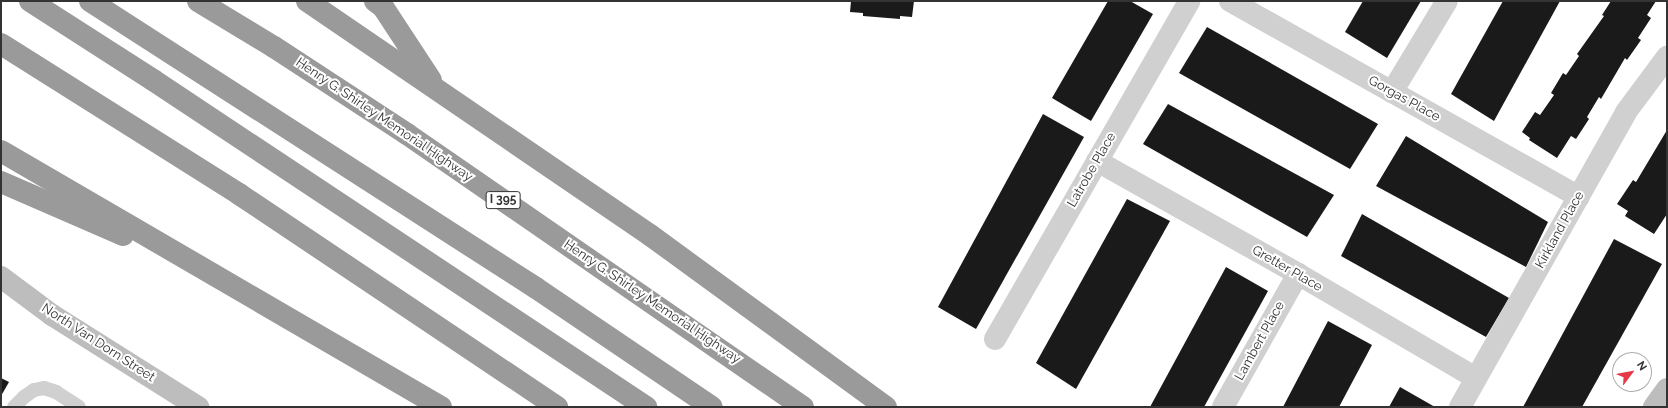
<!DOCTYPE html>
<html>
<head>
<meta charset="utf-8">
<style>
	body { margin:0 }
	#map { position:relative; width:1668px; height:408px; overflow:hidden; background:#fff; font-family:Raleway,sans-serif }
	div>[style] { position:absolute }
	.building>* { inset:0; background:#1a1a1a }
	.lane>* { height:14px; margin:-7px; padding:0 7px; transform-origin:7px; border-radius:7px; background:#d0d0d0 }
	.street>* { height:22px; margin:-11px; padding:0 11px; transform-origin:11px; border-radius:11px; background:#d0d0d0 }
	.secondary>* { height:22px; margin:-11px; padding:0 11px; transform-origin:11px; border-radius:11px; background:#bdbdbd }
	.highway>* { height:22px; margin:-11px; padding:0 11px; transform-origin:11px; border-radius:11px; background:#9a9a9a }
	span { translate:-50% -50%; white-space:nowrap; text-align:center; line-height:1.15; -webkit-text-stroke:4px #fff; paint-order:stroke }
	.shield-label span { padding:1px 3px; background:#fff; border:1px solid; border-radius:3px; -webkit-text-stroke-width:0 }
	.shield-label { font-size:12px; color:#333; font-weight:700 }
	.street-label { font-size:13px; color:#333 }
	.frame { position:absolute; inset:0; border:2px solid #333; pointer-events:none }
	.north { position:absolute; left:1612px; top:352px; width:40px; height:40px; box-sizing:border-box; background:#fff; border:1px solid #adadad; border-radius:50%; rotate:58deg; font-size:11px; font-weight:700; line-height:16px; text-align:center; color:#333 }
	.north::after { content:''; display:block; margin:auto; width:14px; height:18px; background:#e63946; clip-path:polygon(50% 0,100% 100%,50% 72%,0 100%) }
</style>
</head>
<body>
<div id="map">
	<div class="building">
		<div style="clip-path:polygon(851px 1px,914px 1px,912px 17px,900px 16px,900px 19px,863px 16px,863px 13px,850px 12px)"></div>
		<div style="clip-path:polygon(1108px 1px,1130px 1px,1153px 14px,1091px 121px,1052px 98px)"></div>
		<div style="clip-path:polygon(1363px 1px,1421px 1px,1387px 58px,1345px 32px)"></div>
		<div style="clip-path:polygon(1503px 1px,1560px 1px,1494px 121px,1451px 94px)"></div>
		<div style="clip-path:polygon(1611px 1px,1656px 1px,1647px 15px,1651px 18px,1638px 38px,1641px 40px,1627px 60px,1625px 58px,1601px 99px,1599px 97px,1587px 117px,1589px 119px,1576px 139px,1571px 136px,1557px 158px,1529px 140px,1530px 138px,1522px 132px,1535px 112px,1540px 115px,1554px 95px,1551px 93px,1563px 73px,1566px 75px,1579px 56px,1577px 54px,1604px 16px,1602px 15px)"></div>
		<div style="clip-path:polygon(1207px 27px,1378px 124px,1350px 169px,1179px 73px)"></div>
		<div style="clip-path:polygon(1168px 104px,1334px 195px,1307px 237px,1143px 144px)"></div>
		<div style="clip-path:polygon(1043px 114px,1084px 137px,976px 329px,938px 307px)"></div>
		<div style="clip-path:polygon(1667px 130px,1667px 214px,1654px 234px,1625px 216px,1628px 211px,1617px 204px,1633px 180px,1636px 182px)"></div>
		<div style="clip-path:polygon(1406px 136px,1548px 222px,1526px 267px,1376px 186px)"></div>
		<div style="clip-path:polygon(1127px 199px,1170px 221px,1076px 389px,1036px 363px)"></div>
		<div style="clip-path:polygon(1362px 214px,1509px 298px,1486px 337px,1341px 256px)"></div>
		<div style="clip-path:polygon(1614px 239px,1662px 264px,1582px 407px,1523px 407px)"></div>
		<div style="clip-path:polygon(1226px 267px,1268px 291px,1204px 407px,1150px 407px)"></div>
		<div style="clip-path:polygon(1328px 321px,1372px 345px,1339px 407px,1283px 407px)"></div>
		<div style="clip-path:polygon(1px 378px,9px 382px,1px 396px)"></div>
		<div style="clip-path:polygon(1400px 387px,1435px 407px,1389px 407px)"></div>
	</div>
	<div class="lane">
		<div style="left:14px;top:407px;width:14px;rotate:-45deg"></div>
		<div style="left:24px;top:397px;width:12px;rotate:-35deg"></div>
		<div style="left:34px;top:390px;width:10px;rotate:-11deg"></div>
		<div style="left:44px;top:388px;width:13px;rotate:18deg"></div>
		<div style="left:56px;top:392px;width:27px;rotate:33deg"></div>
	</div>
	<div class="street">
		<div style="left:1230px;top:1px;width:400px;rotate:29.3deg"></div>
		<div style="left:1392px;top:92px;width:106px;rotate:-58.9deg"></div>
		<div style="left:1097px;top:161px;width:231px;rotate:29.3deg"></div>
		<div style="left:1298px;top:274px;width:206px;rotate:30.3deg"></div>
		<div style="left:995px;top:339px;width:390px;rotate:-60.1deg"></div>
		<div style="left:1223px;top:407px;width:153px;rotate:-60.6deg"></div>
		<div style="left:1460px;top:407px;width:338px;rotate:-60.6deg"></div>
		<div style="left:1626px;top:112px;width:69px;rotate:-53.3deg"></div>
	</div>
	<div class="secondary">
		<div style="left:1px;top:277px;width:64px;rotate:36.7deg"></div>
		<div style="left:52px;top:315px;width:173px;rotate:32.2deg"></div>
		<div style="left:1654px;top:407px;width:22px;rotate:-54deg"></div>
	</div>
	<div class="highway">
		<div style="left:30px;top:1px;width:146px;rotate:32.7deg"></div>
		<div style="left:153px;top:80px;width:592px;rotate:33.56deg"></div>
		<div style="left:90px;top:1px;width:530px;rotate:32.76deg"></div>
		<div style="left:536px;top:288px;width:212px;rotate:34.1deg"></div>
		<div style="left:198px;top:1px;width:89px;rotate:31.2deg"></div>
		<div style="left:274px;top:47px;width:159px;rotate:33.2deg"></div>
		<div style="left:407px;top:134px;width:481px;rotate:34.6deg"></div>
		<div style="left:307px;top:1px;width:415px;rotate:34.3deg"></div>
		<div style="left:650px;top:235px;width:292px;rotate:36.1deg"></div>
		<div style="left:375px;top:1px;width:10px;rotate:37deg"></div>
		<div style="left:383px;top:7px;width:87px;rotate:56.7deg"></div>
		<div style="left:1px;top:44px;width:281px;rotate:32.2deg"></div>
		<div style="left:239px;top:194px;width:383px;rotate:33.8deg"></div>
		<div style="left:1px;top:151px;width:509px;rotate:30.19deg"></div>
		<div style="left:1px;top:182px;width:133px;rotate:23.5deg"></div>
	</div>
	<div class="shield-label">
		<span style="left:503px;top:200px">I 395</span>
	</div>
	<div class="street-label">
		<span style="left:1404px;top:99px;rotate:29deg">Gorgas Place</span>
		<span style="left:384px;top:120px;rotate:34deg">Henry G. Shirley Memorial Highway</span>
		<span style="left:1092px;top:170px;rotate:-60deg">Latrobe Place</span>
		<span style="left:1560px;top:230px;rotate:-61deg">Kirkland Place</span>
		<span style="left:1287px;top:269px;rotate:30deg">Gretter Place</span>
		<span style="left:652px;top:302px;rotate:34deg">Henry G. Shirley Memorial Highway</span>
		<span style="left:1260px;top:341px;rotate:-61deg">Lambert Place</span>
		<span style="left:98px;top:343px;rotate:33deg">North Van Dorn Street</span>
	</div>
	<div class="frame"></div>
	<div class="north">N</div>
</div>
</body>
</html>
